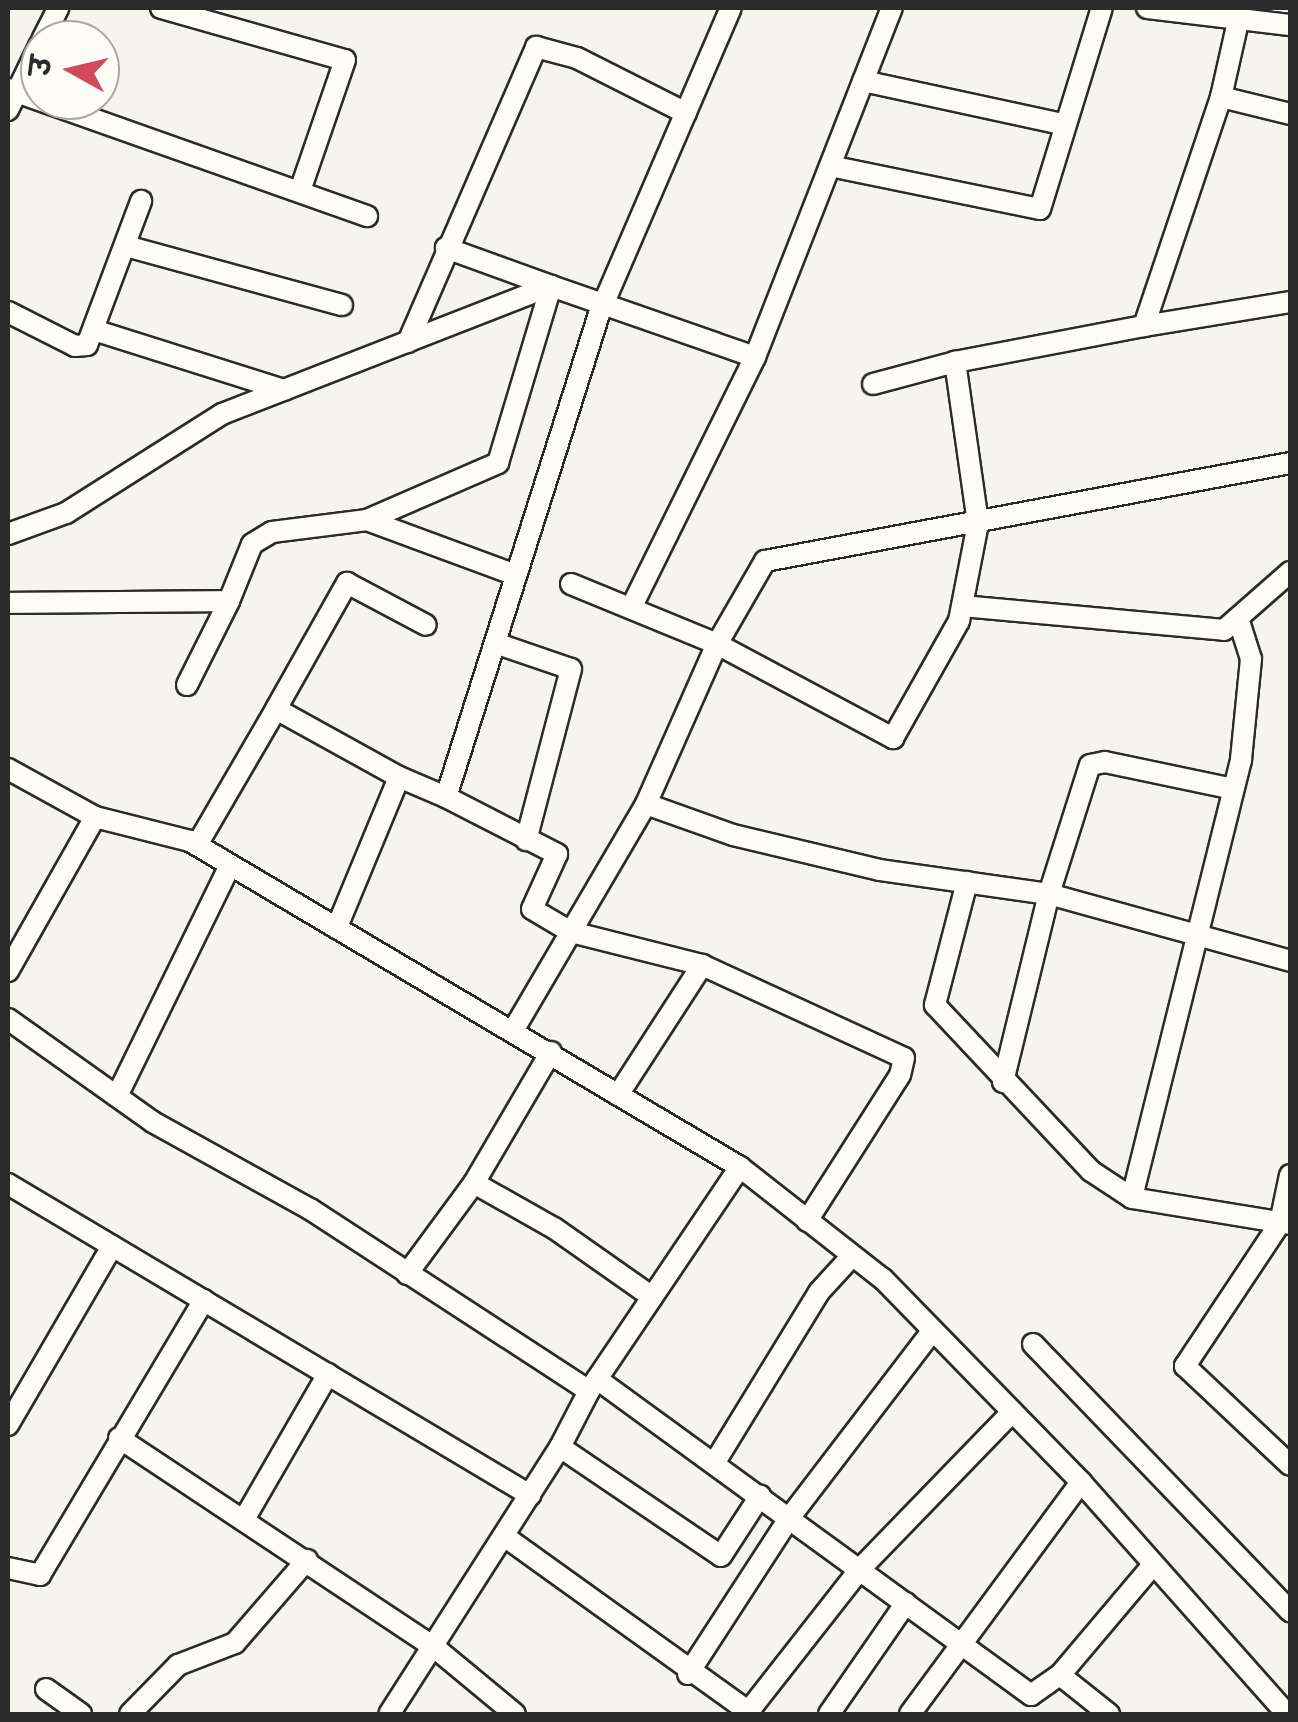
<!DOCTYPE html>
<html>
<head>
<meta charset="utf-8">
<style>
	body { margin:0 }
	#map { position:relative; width:1298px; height:1722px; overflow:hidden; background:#f5f4ef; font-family:"Balsamiq Sans","Playpen Sans Deva",sans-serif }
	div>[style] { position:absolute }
	.roads { filter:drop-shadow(2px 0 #2b2b2b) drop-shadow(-2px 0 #2b2b2b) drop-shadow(0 2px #2b2b2b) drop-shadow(0 -2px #2b2b2b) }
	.street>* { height:20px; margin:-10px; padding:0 10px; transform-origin:10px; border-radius:10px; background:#fdfcf7 }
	span { translate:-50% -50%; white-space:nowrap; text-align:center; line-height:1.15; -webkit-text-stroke:8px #fdfcf7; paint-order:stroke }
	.frame { position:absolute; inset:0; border:10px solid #2b2b2b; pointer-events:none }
	.north { position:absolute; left:20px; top:20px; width:100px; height:100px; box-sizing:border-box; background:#fdfcf7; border:2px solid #a9a8a5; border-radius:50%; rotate:278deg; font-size:28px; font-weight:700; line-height:40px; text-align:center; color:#2b2b2b }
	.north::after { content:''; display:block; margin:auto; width:35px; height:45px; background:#d1495b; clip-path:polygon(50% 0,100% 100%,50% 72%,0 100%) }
</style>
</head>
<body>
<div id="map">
	<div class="roads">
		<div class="street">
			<div style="left:161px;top:8px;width:191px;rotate:15.8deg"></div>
			<div style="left:345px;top:60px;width:139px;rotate:109deg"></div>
			<div style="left:1147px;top:8px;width:144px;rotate:6.8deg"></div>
			<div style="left:42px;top:40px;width:36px;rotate:-63deg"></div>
			<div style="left:863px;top:81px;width:204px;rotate:12.2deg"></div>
			<div style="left:8px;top:89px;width:381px;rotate:19.5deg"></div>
			<div style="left:1221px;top:97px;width:71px;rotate:13.8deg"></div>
			<div style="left:8px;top:110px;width:73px;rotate:-64.1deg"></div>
			<div style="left:830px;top:166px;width:214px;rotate:11.6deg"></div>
			<div style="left:1040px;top:209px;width:210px;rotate:-72.9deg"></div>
			<div style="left:126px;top:246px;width:224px;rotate:15.3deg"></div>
			<div style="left:8px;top:312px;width:75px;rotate:26.9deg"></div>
			<div style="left:75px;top:346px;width:12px;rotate:-5deg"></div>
			<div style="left:87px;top:345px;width:154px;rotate:-69.4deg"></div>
			<div style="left:1144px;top:326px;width:148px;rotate:-9.3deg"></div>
			<div style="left:97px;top:331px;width:196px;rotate:17.5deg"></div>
			<div style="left:408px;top:342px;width:322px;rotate:-66.5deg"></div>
			<div style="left:536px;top:47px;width:42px;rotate:15deg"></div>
			<div style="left:577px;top:58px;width:122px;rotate:26.8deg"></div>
			<div style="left:873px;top:384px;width:85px;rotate:-15deg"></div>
			<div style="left:367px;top:520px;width:159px;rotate:20.3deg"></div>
			<div style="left:8px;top:534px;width:62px;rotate:-19.9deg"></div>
			<div style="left:66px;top:513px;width:185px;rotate:-32.4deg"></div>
			<div style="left:222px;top:414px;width:353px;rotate:-21.3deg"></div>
			<div style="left:551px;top:286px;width:216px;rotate:19.2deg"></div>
			<div style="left:571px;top:584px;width:158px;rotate:22.3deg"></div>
			<div style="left:717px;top:644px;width:200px;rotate:28.1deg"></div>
			<div style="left:893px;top:738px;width:134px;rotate:-60.6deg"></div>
			<div style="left:959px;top:621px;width:100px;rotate:-79deg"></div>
			<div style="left:978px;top:523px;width:163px;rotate:-98.1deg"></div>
			<div style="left:955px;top:362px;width:192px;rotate:-10.8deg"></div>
			<div style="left:1144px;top:326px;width:242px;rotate:-71.4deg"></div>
			<div style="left:1221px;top:97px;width:91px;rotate:-77.3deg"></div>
			<div style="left:8px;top:603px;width:221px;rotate:-0.5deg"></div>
			<div style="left:229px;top:601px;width:61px;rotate:-68deg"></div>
			<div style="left:252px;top:544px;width:23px;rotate:-31deg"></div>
			<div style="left:272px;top:532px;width:96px;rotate:-7.2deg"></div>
			<div style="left:367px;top:520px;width:143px;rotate:-23.5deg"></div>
			<div style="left:498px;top:463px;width:185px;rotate:-73.3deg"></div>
			<div style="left:551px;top:286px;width:112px;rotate:-160.1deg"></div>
			<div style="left:962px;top:606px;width:263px;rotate:5.2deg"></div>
			<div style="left:1224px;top:630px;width:88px;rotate:-41.3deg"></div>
			<div style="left:631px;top:608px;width:280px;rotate:-63.7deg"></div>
			<div style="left:755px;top:357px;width:375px;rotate:-68.6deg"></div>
			<div style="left:1238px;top:618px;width:43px;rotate:72.4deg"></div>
			<div style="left:1251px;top:659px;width:101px;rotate:95.7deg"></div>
			<div style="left:1241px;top:760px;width:451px;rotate:104deg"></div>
			<div style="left:1132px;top:1198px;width:160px;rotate:9.3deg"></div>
			<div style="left:495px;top:643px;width:80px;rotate:18.9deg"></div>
			<div style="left:571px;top:669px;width:177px;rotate:104.7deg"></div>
			<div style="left:187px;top:685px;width:94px;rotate:-63.4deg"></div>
			<div style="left:276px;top:709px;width:145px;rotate:-60.6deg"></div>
			<div style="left:347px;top:583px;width:89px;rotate:28deg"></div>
			<div style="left:8px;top:769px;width:99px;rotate:28.9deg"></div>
			<div style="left:95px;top:817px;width:98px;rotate:14.2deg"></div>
			<div style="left:190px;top:841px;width:639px;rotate:30.66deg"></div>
			<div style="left:740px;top:1167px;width:270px;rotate:124deg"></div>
			<div style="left:589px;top:1391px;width:63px;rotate:117.4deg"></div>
			<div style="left:560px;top:1447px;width:317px;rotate:122.6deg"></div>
			<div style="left:446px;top:797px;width:125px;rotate:27.2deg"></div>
			<div style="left:557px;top:854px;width:60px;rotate:114.4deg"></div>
			<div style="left:532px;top:909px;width:45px;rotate:30.5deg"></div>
			<div style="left:571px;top:932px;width:135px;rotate:14.1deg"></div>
			<div style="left:702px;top:965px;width:222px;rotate:24.7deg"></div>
			<div style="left:904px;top:1058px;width:17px;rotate:103deg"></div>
			<div style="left:900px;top:1075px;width:173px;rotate:122.5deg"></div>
			<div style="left:646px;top:804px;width:92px;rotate:19.6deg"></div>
			<div style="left:733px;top:835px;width:151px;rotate:13.4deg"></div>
			<div style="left:880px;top:870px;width:171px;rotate:8.1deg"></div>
			<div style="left:1049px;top:894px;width:250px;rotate:15.5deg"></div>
			<div style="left:197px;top:845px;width:157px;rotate:-59.8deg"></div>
			<div style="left:276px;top:709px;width:141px;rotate:28.9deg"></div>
			<div style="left:967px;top:882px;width:127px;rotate:104.6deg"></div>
			<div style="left:935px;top:1005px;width:228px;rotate:46.8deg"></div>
			<div style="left:1091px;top:1171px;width:49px;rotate:33.4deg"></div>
			<div style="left:337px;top:927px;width:162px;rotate:-67.5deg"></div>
			<div style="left:399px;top:777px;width:51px;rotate:23.1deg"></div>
			<div style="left:446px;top:797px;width:507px;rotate:-72.42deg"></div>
			<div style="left:599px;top:314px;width:333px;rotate:-66.7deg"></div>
			<div style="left:8px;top:971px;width:177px;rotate:-60.5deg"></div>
			<div style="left:8px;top:1019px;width:178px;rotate:35.4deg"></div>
			<div style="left:153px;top:1122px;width:179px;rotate:29deg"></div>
			<div style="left:310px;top:1209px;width:333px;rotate:33.1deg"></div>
			<div style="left:514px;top:1029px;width:261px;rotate:-59.6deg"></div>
			<div style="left:646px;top:804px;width:175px;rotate:-66.1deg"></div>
			<div style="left:717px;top:644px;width:96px;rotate:-60deg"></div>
			<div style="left:765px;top:561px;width:534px;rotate:-10.57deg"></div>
			<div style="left:1003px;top:1082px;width:194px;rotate:-76.3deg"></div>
			<div style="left:1049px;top:894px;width:135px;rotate:-72.4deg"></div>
			<div style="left:1090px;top:765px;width:15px;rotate:-11deg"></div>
			<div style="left:1105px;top:762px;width:131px;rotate:11.9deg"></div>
			<div style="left:618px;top:1095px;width:155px;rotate:-57.1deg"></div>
			<div style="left:117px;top:1096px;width:257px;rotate:-63.9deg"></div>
			<div style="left:740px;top:1167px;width:182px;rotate:38.1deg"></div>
			<div style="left:883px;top:1279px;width:284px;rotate:45.7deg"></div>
			<div style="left:1081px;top:1482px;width:310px;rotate:48.4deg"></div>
			<div style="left:1290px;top:1175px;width:49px;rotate:101.8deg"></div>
			<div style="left:1280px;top:1223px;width:172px;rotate:123.6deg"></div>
			<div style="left:1185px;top:1366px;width:144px;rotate:43.3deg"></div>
			<div style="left:474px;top:1183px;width:92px;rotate:29.4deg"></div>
			<div style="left:554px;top:1228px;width:120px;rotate:35.1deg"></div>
			<div style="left:8px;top:1184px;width:608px;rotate:30.79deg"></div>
			<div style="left:407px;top:1274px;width:113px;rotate:-53.6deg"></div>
			<div style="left:474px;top:1183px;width:152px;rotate:-59.6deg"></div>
			<div style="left:1033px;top:1344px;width:371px;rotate:46.1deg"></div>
			<div style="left:597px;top:1379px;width:537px;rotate:36.06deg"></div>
			<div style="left:1031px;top:1695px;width:35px;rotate:-35deg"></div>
			<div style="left:1060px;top:1675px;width:63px;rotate:38.5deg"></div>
			<div style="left:8px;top:1425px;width:207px;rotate:-59.8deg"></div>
			<div style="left:119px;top:1438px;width:378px;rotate:33.6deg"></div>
			<div style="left:434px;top:1647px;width:105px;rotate:39.6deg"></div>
			<div style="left:560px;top:1447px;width:194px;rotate:34.1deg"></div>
			<div style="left:721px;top:1556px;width:72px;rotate:-57deg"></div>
			<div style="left:715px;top:1462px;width:199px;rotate:-58.5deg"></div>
			<div style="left:819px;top:1292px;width:49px;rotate:-47.5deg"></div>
			<div style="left:246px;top:1516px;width:164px;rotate:-60deg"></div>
			<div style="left:504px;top:1536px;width:305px;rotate:35.7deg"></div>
			<div style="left:8px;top:1568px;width:33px;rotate:12deg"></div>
			<div style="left:40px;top:1575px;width:320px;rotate:-59.2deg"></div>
			<div style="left:688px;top:1674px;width:187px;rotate:-57deg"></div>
			<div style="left:790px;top:1517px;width:234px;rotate:-52.6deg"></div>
			<div style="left:1060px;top:1675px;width:143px;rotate:-49.8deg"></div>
			<div style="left:46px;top:1689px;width:43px;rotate:35.5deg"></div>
			<div style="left:748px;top:1712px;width:182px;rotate:-51.9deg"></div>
			<div style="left:860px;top:1569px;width:219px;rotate:-45.9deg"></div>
			<div style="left:130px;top:1714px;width:69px;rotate:-45.6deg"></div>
			<div style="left:178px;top:1665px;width:61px;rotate:-21.1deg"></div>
			<div style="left:235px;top:1643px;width:110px;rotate:-49.1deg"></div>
			<div style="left:829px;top:1714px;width:135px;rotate:-55.3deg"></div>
			<div style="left:910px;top:1714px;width:288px;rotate:-53.6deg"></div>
		</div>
	</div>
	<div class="frame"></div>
	<div class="north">उ</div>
</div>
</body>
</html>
